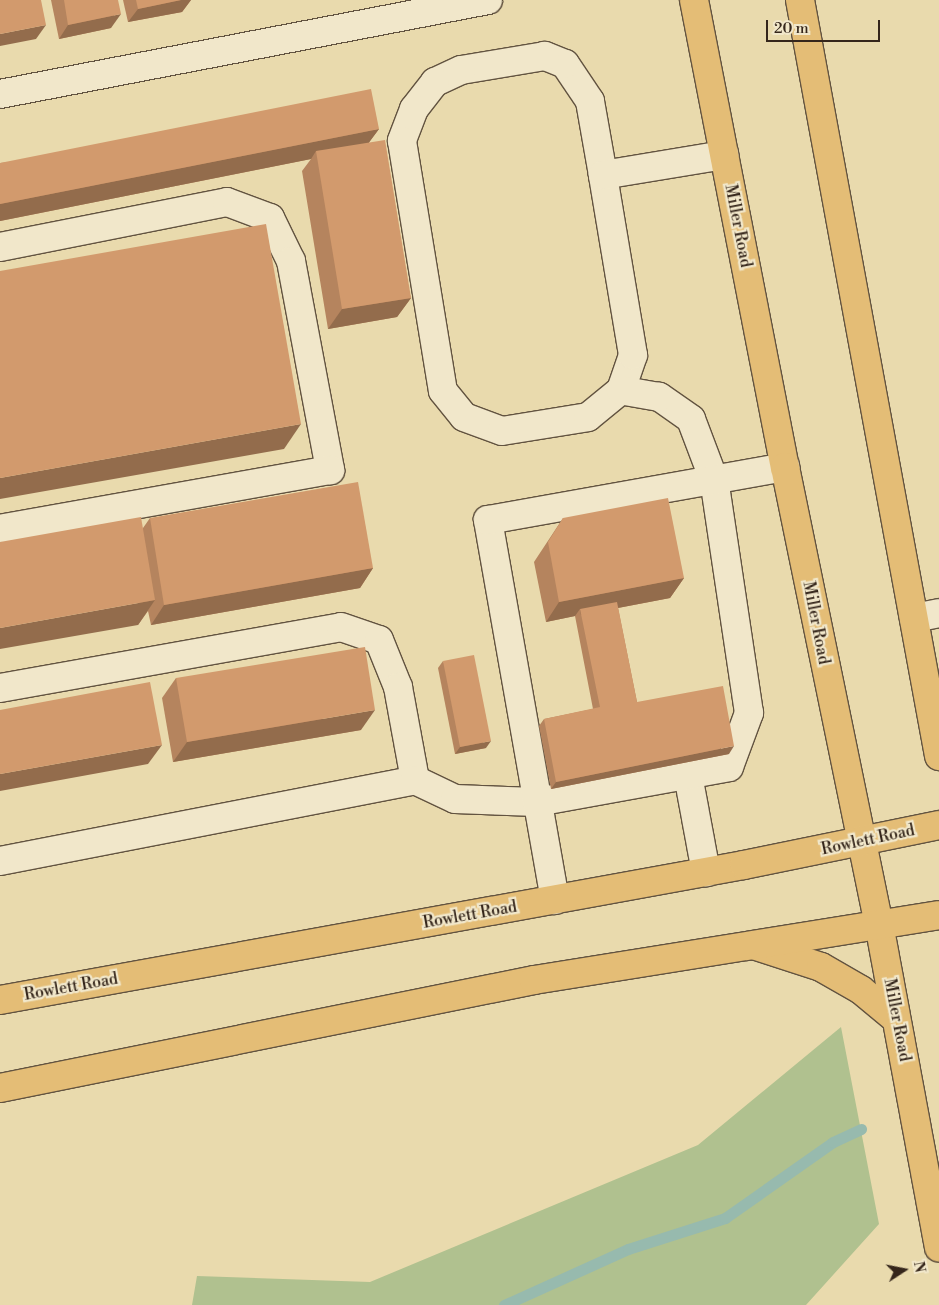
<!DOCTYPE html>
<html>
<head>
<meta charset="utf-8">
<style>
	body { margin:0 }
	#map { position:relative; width:939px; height:1305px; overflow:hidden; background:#e9daad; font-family:"Libre Bodoni",serif }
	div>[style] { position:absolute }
	.green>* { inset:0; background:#b0c18f }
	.stream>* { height:11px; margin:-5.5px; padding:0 5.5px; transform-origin:5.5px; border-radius:5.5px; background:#97baae }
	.roads { filter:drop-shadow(1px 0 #625340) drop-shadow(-1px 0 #625340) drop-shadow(0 1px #625340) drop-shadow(0 -1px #625340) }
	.minor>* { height:28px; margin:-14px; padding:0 14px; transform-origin:14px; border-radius:14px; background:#f1e7ca }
	.major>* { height:28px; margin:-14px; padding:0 14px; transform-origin:14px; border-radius:14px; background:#e4bd76 }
	.wall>* { inset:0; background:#b5845e }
	.shaded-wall>* { inset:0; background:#936c4c }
	.building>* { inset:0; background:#d29a6d }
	span { translate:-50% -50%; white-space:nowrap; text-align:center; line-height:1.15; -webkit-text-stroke:4.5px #f1e7ca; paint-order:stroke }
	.street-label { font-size:16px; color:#35261b }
	.north { position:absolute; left:879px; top:1245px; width:50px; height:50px; -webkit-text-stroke:4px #f1e7ca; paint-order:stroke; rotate:79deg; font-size:14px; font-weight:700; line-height:20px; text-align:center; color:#35261b }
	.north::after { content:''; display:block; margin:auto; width:18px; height:22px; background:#35261b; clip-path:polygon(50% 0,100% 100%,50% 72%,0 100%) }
	.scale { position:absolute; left:766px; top:20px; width:114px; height:22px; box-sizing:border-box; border:2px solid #35261b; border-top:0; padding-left:6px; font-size:15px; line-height:18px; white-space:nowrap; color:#35261b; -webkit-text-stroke:4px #f1e7ca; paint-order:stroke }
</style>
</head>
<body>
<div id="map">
	<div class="green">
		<div style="clip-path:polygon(841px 1027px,879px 1224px,806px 1305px,192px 1305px,197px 1276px,370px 1282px,698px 1145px)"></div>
	</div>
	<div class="stream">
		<div style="left:504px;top:1305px;width:136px;rotate:-24.3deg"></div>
		<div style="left:628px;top:1249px;width:102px;rotate:-17.7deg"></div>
		<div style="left:725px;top:1218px;width:132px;rotate:-35.1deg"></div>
		<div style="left:833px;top:1142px;width:31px;rotate:-25deg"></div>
	</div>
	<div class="roads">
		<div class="minor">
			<div style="left:0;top:94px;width:497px;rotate:-10.9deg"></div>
			<div style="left:603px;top:175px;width:75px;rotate:-100deg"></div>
			<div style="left:590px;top:101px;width:45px;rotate:-124deg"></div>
			<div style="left:565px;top:64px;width:22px;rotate:-158deg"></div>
			<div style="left:545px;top:56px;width:85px;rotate:170.5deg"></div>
			<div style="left:461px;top:70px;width:29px;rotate:155deg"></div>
			<div style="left:435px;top:82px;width:34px;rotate:128deg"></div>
			<div style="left:414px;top:109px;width:34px;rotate:111deg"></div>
			<div style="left:402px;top:141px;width:253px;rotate:80.7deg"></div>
			<div style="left:443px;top:391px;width:33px;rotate:51deg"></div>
			<div style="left:464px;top:417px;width:40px;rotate:20.2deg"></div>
			<div style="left:502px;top:431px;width:87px;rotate:-9.2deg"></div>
			<div style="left:588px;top:417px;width:43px;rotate:-39.3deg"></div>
			<div style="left:621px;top:390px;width:37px;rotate:-71deg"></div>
			<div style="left:633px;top:355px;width:182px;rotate:-99.5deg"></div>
			<div style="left:603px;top:175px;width:123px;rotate:-9.4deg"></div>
			<div style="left:0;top:247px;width:231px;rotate:-11.2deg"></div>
			<div style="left:227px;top:202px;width:46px;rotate:20.4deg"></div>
			<div style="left:270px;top:218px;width:48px;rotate:64deg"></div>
			<div style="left:291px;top:261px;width:213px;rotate:79.4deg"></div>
			<div style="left:330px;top:470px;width:335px;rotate:169.9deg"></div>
			<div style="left:914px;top:618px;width:25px;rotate:-11deg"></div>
			<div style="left:0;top:688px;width:346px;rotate:-10.1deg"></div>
			<div style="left:341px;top:627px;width:40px;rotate:18.9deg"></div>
			<div style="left:379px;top:640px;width:51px;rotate:68deg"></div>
			<div style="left:398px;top:687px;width:95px;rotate:79.6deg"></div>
			<div style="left:688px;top:775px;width:99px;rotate:79.5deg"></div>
			<div style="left:0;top:861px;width:423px;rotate:-11deg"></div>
			<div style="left:415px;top:780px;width:44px;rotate:25.4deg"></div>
			<div style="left:455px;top:799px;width:82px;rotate:2.1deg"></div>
			<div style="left:537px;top:802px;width:195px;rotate:-10.3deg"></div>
			<div style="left:729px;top:767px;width:58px;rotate:-69.7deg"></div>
			<div style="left:749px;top:713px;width:236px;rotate:-98.5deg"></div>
			<div style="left:714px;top:480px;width:65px;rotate:-110.7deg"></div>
			<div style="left:691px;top:419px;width:39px;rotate:-145deg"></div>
			<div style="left:659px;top:397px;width:39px;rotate:-170deg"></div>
			<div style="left:555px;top:900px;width:386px;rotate:-100deg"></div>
			<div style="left:488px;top:520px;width:302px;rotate:-10.1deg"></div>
		</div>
		<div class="major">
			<div style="left:694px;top:0;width:476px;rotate:79deg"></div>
			<div style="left:785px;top:467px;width:467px;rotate:78.4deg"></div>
			<div style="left:879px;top:924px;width:329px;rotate:79.5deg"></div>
			<div style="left:800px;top:0;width:769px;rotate:79.58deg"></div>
			<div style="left:756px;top:946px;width:68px;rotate:17.9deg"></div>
			<div style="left:821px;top:967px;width:46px;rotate:29.9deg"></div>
			<div style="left:861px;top:990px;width:45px;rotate:39.6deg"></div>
			<div style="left:0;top:1000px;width:756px;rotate:-10.28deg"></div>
			<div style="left:744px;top:865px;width:199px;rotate:-11.6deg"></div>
			<div style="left:0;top:1088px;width:545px;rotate:-11.43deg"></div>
			<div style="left:534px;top:980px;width:410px;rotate:-9.1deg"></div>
		</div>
	</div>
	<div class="wall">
		<div style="clip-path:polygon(51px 0,118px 0,111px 28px,59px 39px)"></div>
		<div style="clip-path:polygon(123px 0,191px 0,182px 12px,128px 22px)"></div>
		<div style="clip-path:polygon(379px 129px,369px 142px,411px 298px,397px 317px,328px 329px,302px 171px,311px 159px,0 221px,0 163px)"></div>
		<div style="clip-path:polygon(150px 518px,373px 568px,360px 588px,151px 625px,148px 611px,138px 625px,143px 528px)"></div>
		<div style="clip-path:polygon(563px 518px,684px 578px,670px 598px,618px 608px,637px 702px,729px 754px,551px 789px,539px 726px,544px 719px,593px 709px,575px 616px,546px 622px,534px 562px)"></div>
		<div style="clip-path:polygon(443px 661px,486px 748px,455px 754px,438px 668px)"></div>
		<div style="clip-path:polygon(176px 678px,361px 730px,173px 762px,162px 698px)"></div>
	</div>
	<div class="shaded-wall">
		<div style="clip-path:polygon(181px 0,191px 0,182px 12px,128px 22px,138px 9px)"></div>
		<div style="clip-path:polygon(121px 14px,111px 28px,59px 39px,68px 25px)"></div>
		<div style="clip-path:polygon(46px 25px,36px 39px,0 46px,0 34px)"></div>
		<div style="clip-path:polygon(379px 129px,365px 148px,316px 151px,311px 159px,0 221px,0 204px)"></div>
		<div style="clip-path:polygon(411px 298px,397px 317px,328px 329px,342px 309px)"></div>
		<div style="clip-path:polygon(301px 424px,284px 449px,0 499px,0 478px)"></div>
		<div style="clip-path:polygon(373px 568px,360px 588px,151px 625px,164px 605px)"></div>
		<div style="clip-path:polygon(684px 578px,670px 598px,581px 615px,580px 609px,575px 616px,546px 622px,559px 602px)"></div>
		<div style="clip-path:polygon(155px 600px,138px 625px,0 649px,0 628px)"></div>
		<div style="clip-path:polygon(375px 710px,361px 730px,173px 762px,187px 742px)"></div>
		<div style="clip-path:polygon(491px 741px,486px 748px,455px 754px,460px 747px)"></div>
		<div style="clip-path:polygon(162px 745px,148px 764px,0 791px,0 774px)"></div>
		<div style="clip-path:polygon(734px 746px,729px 754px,551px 789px,556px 782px)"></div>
	</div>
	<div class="building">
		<div style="clip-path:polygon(0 0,41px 0,46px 25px,0 34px)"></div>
		<div style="clip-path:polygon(64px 0,118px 0,121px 14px,68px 25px)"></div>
		<div style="clip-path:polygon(136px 0,181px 0,138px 9px)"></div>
		<div style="clip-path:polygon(371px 89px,379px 129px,0 204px,0 163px)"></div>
		<div style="clip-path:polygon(385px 140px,411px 298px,342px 309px,316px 151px)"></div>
		<div style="clip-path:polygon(266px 224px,301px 424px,0 478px,0 271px)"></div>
		<div style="clip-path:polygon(358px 482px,373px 568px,164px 605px,150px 518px)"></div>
		<div style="clip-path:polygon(668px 498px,684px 578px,559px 602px,548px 542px,563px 518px)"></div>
		<div style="clip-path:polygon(141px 517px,155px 600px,0 628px,0 542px)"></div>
		<div style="clip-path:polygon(617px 602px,637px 702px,723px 686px,734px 746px,556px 782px,544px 719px,600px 707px,580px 609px)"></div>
		<div style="clip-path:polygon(365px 647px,375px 710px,187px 742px,176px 678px)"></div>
		<div style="clip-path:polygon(474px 655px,491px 741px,460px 747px,443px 661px)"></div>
		<div style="clip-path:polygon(150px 682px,162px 745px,0 774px,0 710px)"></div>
	</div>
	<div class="street-label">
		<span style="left:738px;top:226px;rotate:79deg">Miller Road</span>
		<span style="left:816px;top:623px;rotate:79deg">Miller Road</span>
		<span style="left:868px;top:840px;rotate:-12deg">Rowlett Road</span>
		<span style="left:470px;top:915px;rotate:-10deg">Rowlett Road</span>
		<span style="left:71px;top:987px;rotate:-10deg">Rowlett Road</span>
		<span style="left:897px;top:1020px;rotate:79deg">Miller Road</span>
	</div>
	<div class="north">N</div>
	<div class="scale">20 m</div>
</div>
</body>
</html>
